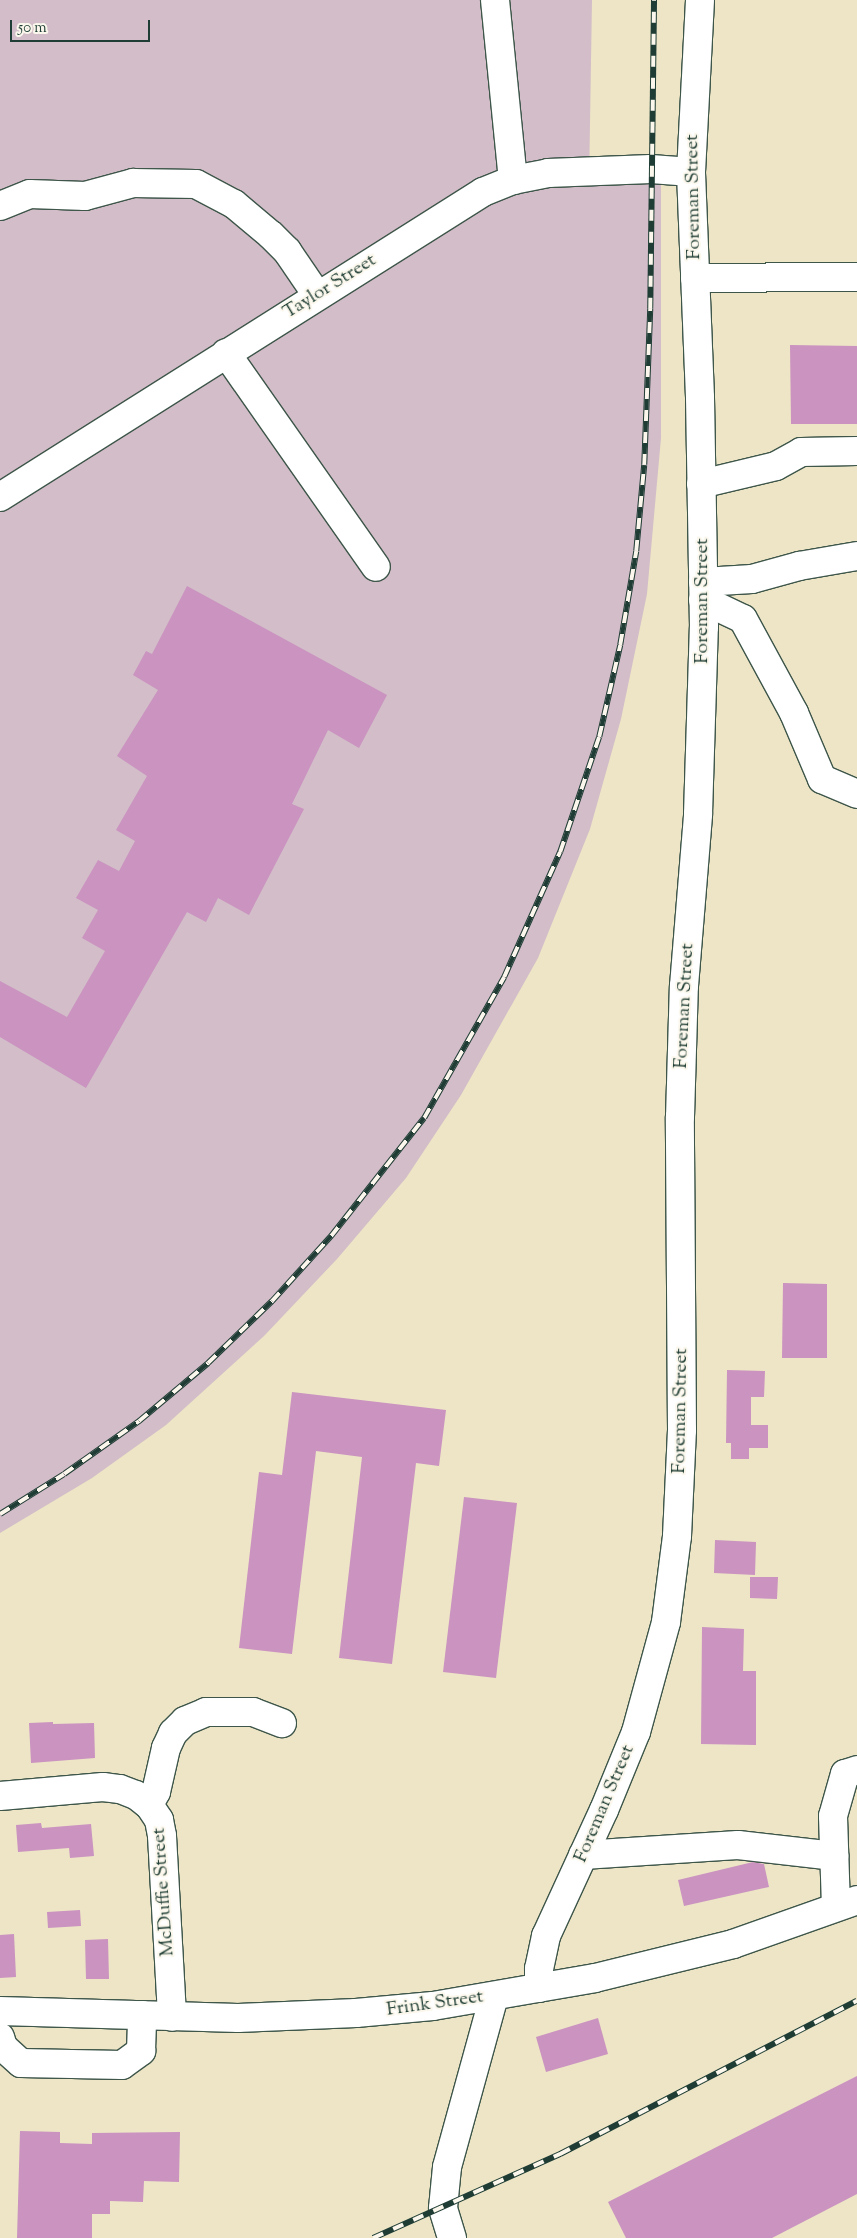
<!DOCTYPE html>
<html>
<head>
<meta charset="utf-8">
<style>
	body { margin:0 }
	#map { position:relative; width:857px; height:2238px; overflow:hidden; background:#ede5c6; font-family:"Sorts Mill Goudy",serif }
	div>[style] { position:absolute }
	.industrial>* { inset:0; background:#d2bdc8 }
	.building>* { inset:0; background:#ca93c0 }
	.roads { filter:drop-shadow(1px 0 #3e564a) drop-shadow(-1px 0 #3e564a) drop-shadow(0 1px #3e564a) drop-shadow(0 -1px #3e564a) }
	.minor>* { height:28px; margin:-14px; padding:0 14px; transform-origin:14px; border-radius:14px; background:#fff }
	.major>* { height:28px; margin:-14px; padding:0 14px; transform-origin:14px; border-radius:14px; background:#fff }
	.rail>* { height:5.5px; margin-top:-2.75px; transform-origin:0; background:repeating-linear-gradient(90deg,#fbf7ec 0 11px,#1f3d34 0 22px); box-sizing:border-box; border-block:1px solid #1f3d34 }
	span { translate:-50% -50%; white-space:nowrap; text-align:center; line-height:1.15; -webkit-text-stroke:4px #fbf7ec; paint-order:stroke }
	.street-label { font-size:19px; color:#1f3d34 }
	.scale { position:absolute; left:10px; top:20px; width:140px; height:22px; box-sizing:border-box; border:2px solid #1f3d34; border-top:0; padding-left:6px; font-size:15px; line-height:18px; white-space:nowrap; color:#1f3d34; -webkit-text-stroke:4px #fbf7ec; paint-order:stroke }
</style>
</head>
<body>
<div id="map">
	<div class="industrial">
		<div style="clip-path:polygon(0 0,592px 0,589px 184px,661px 183px,661px 438px,647px 594px,621px 719px,590px 829px,538px 958px,461px 1095px,406px 1178px,337px 1259px,264px 1336px,166px 1425px,92px 1478px,0 1533px)"></div>
	</div>
	<div class="building">
		<div style="clip-path:polygon(790px 345px,857px 346px,857px 424px,791px 424px)"></div>
		<div style="clip-path:polygon(187px 586px,387px 695px,359px 748px,328px 730px,292px 804px,304px 809px,249px 915px,218px 898px,206px 922px,187px 912px,86px 1088px,0 1037px,0 981px,67px 1017px,105px 951px,82px 938px,98px 910px,76px 898px,98px 860px,119px 871px,135px 841px,116px 830px,147px 776px,117px 756px,158px 690px,133px 675px,146px 651px,152px 654px)"></div>
		<div style="clip-path:polygon(783px 1283px,827px 1284px,827px 1358px,782px 1358px)"></div>
		<div style="clip-path:polygon(727px 1370px,765px 1371px,764px 1397px,751px 1397px,751px 1425px,768px 1425px,768px 1448px,749px 1448px,749px 1459px,731px 1459px,731px 1443px,726px 1443px)"></div>
		<div style="clip-path:polygon(292px 1392px,446px 1410px,439px 1466px,416px 1463px,392px 1664px,339px 1658px,362px 1457px,316px 1451px,292px 1654px,239px 1648px,259px 1472px,282px 1475px)"></div>
		<div style="clip-path:polygon(464px 1497px,517px 1503px,496px 1678px,443px 1672px)"></div>
		<div style="clip-path:polygon(715px 1540px,756px 1542px,755px 1575px,714px 1573px)"></div>
		<div style="clip-path:polygon(750px 1577px,778px 1577px,777px 1599px,750px 1598px)"></div>
		<div style="clip-path:polygon(702px 1627px,744px 1629px,743px 1671px,756px 1671px,756px 1745px,701px 1744px)"></div>
		<div style="clip-path:polygon(53px 1722px,53px 1724px,94px 1723px,95px 1758px,31px 1763px,29px 1723px)"></div>
		<div style="clip-path:polygon(41px 1823px,42px 1828px,91px 1824px,94px 1856px,70px 1858px,69px 1848px,18px 1852px,16px 1825px)"></div>
		<div style="clip-path:polygon(753px 1862px,764px 1864px,769px 1887px,684px 1906px,678px 1880px)"></div>
		<div style="clip-path:polygon(80px 1910px,81px 1926px,48px 1928px,47px 1912px)"></div>
		<div style="clip-path:polygon(14px 1934px,16px 1977px,0 1978px,0 1935px)"></div>
		<div style="clip-path:polygon(108px 1939px,109px 1979px,86px 1979px,85px 1940px)"></div>
		<div style="clip-path:polygon(598px 2018px,608px 2054px,546px 2072px,536px 2037px)"></div>
		<div style="clip-path:polygon(857px 2076px,857px 2194px,772px 2238px,626px 2238px,608px 2202px)"></div>
		<div style="clip-path:polygon(20px 2131px,60px 2132px,60px 2143px,92px 2144px,92px 2133px,180px 2132px,179px 2182px,144px 2181px,143px 2202px,110px 2201px,110px 2214px,92px 2214px,92px 2238px,17px 2238px)"></div>
	</div>
	<div class="roads">
		<div class="minor">
			<div style="left:495px;top:0;width:181px;rotate:84.3deg"></div>
			<div style="left:0;top:206px;width:32px;rotate:-22deg"></div>
			<div style="left:30px;top:194px;width:55px;rotate:2.1deg"></div>
			<div style="left:85px;top:196px;width:50px;rotate:-15.2deg"></div>
			<div style="left:133px;top:183px;width:63px;rotate:0.9deg"></div>
			<div style="left:196px;top:184px;width:43px;rotate:27.8deg"></div>
			<div style="left:234px;top:204px;width:48px;rotate:40deg"></div>
			<div style="left:271px;top:235px;width:23px;rotate:45deg"></div>
			<div style="left:287px;top:251px;width:53px;rotate:55.7deg"></div>
			<div style="left:695px;top:278px;width:162px;rotate:-0.4deg"></div>
			<div style="left:226px;top:353px;width:261px;rotate:55deg"></div>
			<div style="left:701px;top:484px;width:77px;rotate:-13.5deg"></div>
			<div style="left:776px;top:466px;width:29px;rotate:-29deg"></div>
			<div style="left:801px;top:452px;width:56px;rotate:-1deg"></div>
			<div style="left:0;top:497px;width:571px;rotate:-32.27deg"></div>
			<div style="left:483px;top:192px;width:32px;rotate:-22deg"></div>
			<div style="left:513px;top:180px;width:36px;rotate:-11deg"></div>
			<div style="left:548px;top:173px;width:103px;rotate:-2.2deg"></div>
			<div style="left:651px;top:169px;width:40px;rotate:4.3deg"></div>
			<div style="left:703px;top:582px;width:49px;rotate:-3.5deg"></div>
			<div style="left:752px;top:579px;width:49px;rotate:-15.5deg"></div>
			<div style="left:799px;top:566px;width:59px;rotate:-9.8deg"></div>
			<div style="left:703px;top:600px;width:44px;rotate:25.4deg"></div>
			<div style="left:743px;top:619px;width:107px;rotate:61.5deg"></div>
			<div style="left:794px;top:713px;width:72px;rotate:67deg"></div>
			<div style="left:822px;top:779px;width:38px;rotate:23deg"></div>
			<div style="left:0;top:1796px;width:103px;rotate:-5deg"></div>
			<div style="left:103px;top:1787px;width:17px;rotate:7deg"></div>
			<div style="left:120px;top:1789px;width:17px;rotate:21deg"></div>
			<div style="left:136px;top:1795px;width:16px;rotate:38deg"></div>
			<div style="left:149px;top:1805px;width:18px;rotate:56deg"></div>
			<div style="left:159px;top:1820px;width:16px;rotate:79deg"></div>
			<div style="left:162px;top:1836px;width:181px;rotate:86.8deg"></div>
			<div style="left:149px;top:1805px;width:15px;rotate:-62deg"></div>
			<div style="left:156px;top:1792px;width:45px;rotate:-77.2deg"></div>
			<div style="left:166px;top:1748px;width:17px;rotate:-65deg"></div>
			<div style="left:173px;top:1733px;width:17px;rotate:-45deg"></div>
			<div style="left:185px;top:1721px;width:23px;rotate:-23deg"></div>
			<div style="left:206px;top:1712px;width:47px"></div>
			<div style="left:253px;top:1712px;width:31px;rotate:21deg"></div>
			<div style="left:583px;top:1855px;width:155px;rotate:-3.7deg"></div>
			<div style="left:738px;top:1845px;width:97px;rotate:6.5deg"></div>
			<div style="left:836px;top:1907px;width:91px;rotate:-91.9deg"></div>
			<div style="left:833px;top:1816px;width:44px;rotate:-74.1deg"></div>
			<div style="left:845px;top:1774px;width:13px;rotate:-18deg"></div>
			<div style="left:539px;top:1988px;width:19px;rotate:-90deg"></div>
			<div style="left:539px;top:1969px;width:34px;rotate:-78deg"></div>
			<div style="left:546px;top:1936px;width:139px;rotate:-65.3deg"></div>
			<div style="left:604px;top:1810px;width:84px;rotate:-67.7deg"></div>
			<div style="left:636px;top:1732px;width:114px;rotate:-74.7deg"></div>
			<div style="left:666px;top:1622px;width:87px;rotate:-82.7deg"></div>
			<div style="left:677px;top:1536px;width:106px;rotate:-87.3deg"></div>
			<div style="left:682px;top:1430px;width:313px;rotate:-90.4deg"></div>
			<div style="left:680px;top:1117px;width:131px;rotate:-88.3deg"></div>
			<div style="left:684px;top:986px;width:173px;rotate:-85.3deg"></div>
			<div style="left:698px;top:814px;width:187px;rotate:-88.2deg"></div>
			<div style="left:704px;top:627px;width:230px;rotate:-91deg"></div>
			<div style="left:700px;top:397px;width:225px;rotate:-92.3deg"></div>
			<div style="left:691px;top:172px;width:172px;rotate:-87deg"></div>
			<div style="left:0;top:2037px;width:10px;rotate:73deg"></div>
			<div style="left:3px;top:2047px;width:24px;rotate:42deg"></div>
			<div style="left:21px;top:2063px;width:101px;rotate:1.1deg"></div>
			<div style="left:122px;top:2065px;width:24px;rotate:-36deg"></div>
			<div style="left:141px;top:2051px;width:36px;rotate:-88deg"></div>
			<div style="left:452px;top:2238px;width:31px;rotate:-107deg"></div>
			<div style="left:443px;top:2208px;width:41px;rotate:-84.4deg"></div>
			<div style="left:447px;top:2167px;width:177px;rotate:-74.6deg"></div>
		</div>
		<div class="major">
			<div style="left:0;top:2011px;width:238px;rotate:1.7deg"></div>
			<div style="left:238px;top:2018px;width:118px;rotate:-2.4deg"></div>
			<div style="left:356px;top:2013px;width:77px;rotate:-5.2deg"></div>
			<div style="left:433px;top:2006px;width:164px;rotate:-9.8deg"></div>
			<div style="left:595px;top:1978px;width:142px;rotate:-13.8deg"></div>
			<div style="left:733px;top:1944px;width:132px;rotate:-19.5deg"></div>
		</div>
	</div>
	<div class="rail">
		<div style="left:0;top:1514px;width:75px;rotate:-32deg"></div>
		<div style="left:64px;top:1474px;width:92px;rotate:-35.2deg"></div>
		<div style="left:139px;top:1421px;width:90px;rotate:-40deg"></div>
		<div style="left:208px;top:1363px;width:89px;rotate:-44.1deg"></div>
		<div style="left:272px;top:1301px;width:88px;rotate:-47.8deg"></div>
		<div style="left:331px;top:1236px;width:150px;rotate:-51.8deg"></div>
		<div style="left:424px;top:1118px;width:162px;rotate:-60.4deg"></div>
		<div style="left:504px;top:977px;width:137px;rotate:-65.9deg"></div>
		<div style="left:560px;top:852px;width:121px;rotate:-71.3deg"></div>
		<div style="left:599px;top:737px;width:94px;rotate:-77.1deg"></div>
		<div style="left:620px;top:645px;width:95px;rotate:-80.3deg"></div>
		<div style="left:636px;top:551px;width:86px;rotate:-84.7deg"></div>
		<div style="left:644px;top:465px;width:156px;rotate:-87.8deg"></div>
		<div style="left:650px;top:309px;width:309px;rotate:-89.3deg"></div>
		<div style="left:373px;top:2238px;width:205px;rotate:-24.2deg"></div>
		<div style="left:560px;top:2154px;width:334px;rotate:-27.3deg"></div>
	</div>
	<div class="street-label">
		<span style="left:694px;top:197px;rotate:-91deg">Foreman Street</span>
		<span style="left:330px;top:287px;rotate:-32deg">Taylor Street</span>
		<span style="left:703px;top:601px;rotate:-90deg">Foreman Street</span>
		<span style="left:685px;top:1006px;rotate:-87deg">Foreman Street</span>
		<span style="left:681px;top:1411px;rotate:-89deg">Foreman Street</span>
		<span style="left:605px;top:1804px;rotate:-67deg">Foreman Street</span>
		<span style="left:164px;top:1892px;rotate:-94deg">McDuffie Street</span>
		<span style="left:435px;top:2004px;rotate:-8deg">Frink Street</span>
	</div>
	<div class="scale">50 m</div>
</div>
</body>
</html>
